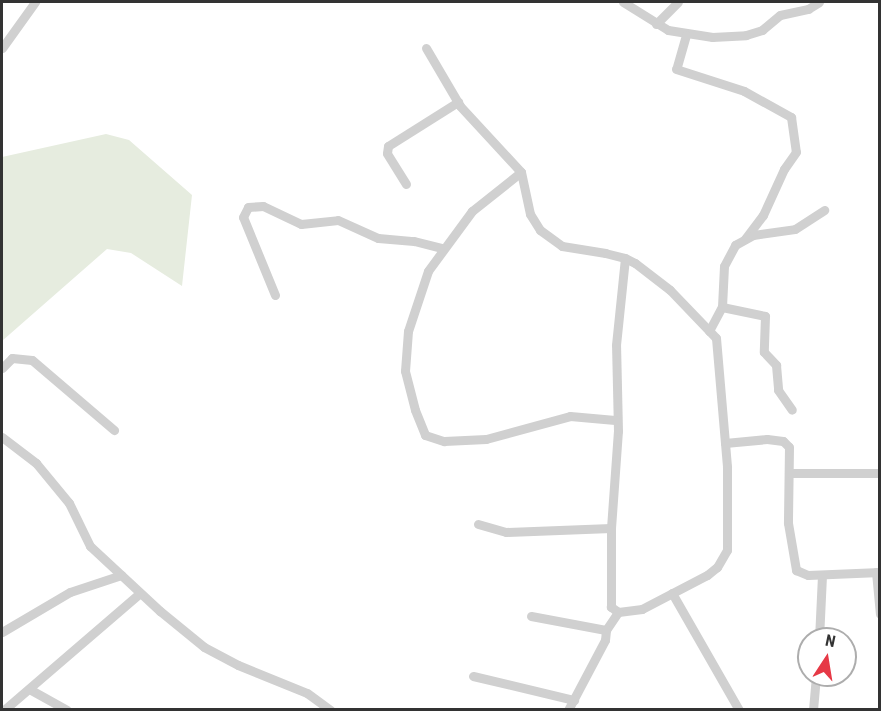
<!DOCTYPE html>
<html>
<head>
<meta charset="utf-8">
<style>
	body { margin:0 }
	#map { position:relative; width:881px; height:711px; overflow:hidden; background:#fff; font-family:"Roboto Condensed",sans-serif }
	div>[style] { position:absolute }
	.green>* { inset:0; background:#e6ecdf }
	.minor>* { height:9px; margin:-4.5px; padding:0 4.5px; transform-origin:4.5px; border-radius:4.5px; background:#d0d0d0 }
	span { translate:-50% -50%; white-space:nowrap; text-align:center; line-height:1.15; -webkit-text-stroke:6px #fff; paint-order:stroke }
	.frame { position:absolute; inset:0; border:3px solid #333; pointer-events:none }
	.north { position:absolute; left:797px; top:627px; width:60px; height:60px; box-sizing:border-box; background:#fff; border:2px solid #adadad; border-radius:50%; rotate:12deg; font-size:16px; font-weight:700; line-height:24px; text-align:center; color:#333 }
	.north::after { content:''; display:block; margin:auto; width:21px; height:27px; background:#e63946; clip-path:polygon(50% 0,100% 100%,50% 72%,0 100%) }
</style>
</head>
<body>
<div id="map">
	<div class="green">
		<div style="clip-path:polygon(106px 134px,129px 140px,192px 195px,182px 286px,131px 253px,107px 249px,2px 341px,2px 157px)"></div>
	</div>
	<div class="minor">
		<div style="left:623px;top:2px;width:53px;rotate:31.9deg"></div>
		<div style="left:668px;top:30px;width:45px;rotate:9deg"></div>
		<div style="left:712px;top:37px;width:34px;rotate:-3deg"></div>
		<div style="left:746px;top:35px;width:17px;rotate:-17deg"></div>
		<div style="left:762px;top:30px;width:23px;rotate:-40deg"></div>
		<div style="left:780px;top:15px;width:29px;rotate:-12deg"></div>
		<div style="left:808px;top:9px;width:13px;rotate:-32deg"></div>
		<div style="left:656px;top:24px;width:31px;rotate:-45deg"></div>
		<div style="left:686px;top:35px;width:35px;rotate:106deg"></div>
		<div style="left:676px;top:69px;width:71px;rotate:17.9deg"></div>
		<div style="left:744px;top:91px;width:54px;rotate:29deg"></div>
		<div style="left:791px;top:117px;width:35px;rotate:82deg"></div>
		<div style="left:796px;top:152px;width:21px;rotate:125deg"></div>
		<div style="left:784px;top:169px;width:51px;rotate:114.5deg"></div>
		<div style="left:763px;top:215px;width:30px;rotate:127deg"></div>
		<div style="left:2px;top:48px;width:57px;rotate:-54.3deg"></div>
		<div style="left:426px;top:48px;width:67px;rotate:59.6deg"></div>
		<div style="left:460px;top:106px;width:90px;rotate:47.3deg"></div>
		<div style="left:521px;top:172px;width:43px;rotate:77.9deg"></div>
		<div style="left:530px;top:214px;width:19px;rotate:58deg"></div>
		<div style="left:540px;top:230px;width:27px;rotate:36deg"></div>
		<div style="left:562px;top:246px;width:44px;rotate:9.2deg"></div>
		<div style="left:605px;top:253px;width:21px;rotate:14deg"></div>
		<div style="left:625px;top:258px;width:11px;rotate:27deg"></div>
		<div style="left:635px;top:263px;width:44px;rotate:37.6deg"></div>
		<div style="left:670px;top:290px;width:66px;rotate:46.2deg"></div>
		<div style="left:716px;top:338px;width:129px;rotate:85.1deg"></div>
		<div style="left:727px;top:467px;width:83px;rotate:90deg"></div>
		<div style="left:727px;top:550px;width:20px;rotate:120deg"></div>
		<div style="left:717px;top:567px;width:13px;rotate:141deg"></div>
		<div style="left:707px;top:575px;width:73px;rotate:152.4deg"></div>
		<div style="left:642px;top:609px;width:24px;rotate:173deg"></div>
		<div style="left:618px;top:612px;width:9px;rotate:-144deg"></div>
		<div style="left:611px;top:607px;width:79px;rotate:-90deg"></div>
		<div style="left:611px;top:528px;width:97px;rotate:-85.9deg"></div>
		<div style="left:618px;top:431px;width:86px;rotate:-91.3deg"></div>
		<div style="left:616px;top:345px;width:87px;rotate:-84.1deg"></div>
		<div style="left:521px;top:172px;width:63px;rotate:141.5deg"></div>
		<div style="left:472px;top:211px;width:74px;rotate:126.3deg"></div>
		<div style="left:428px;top:271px;width:63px;rotate:108.4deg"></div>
		<div style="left:408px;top:331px;width:40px;rotate:94.3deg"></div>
		<div style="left:405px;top:371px;width:40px;rotate:75.6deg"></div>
		<div style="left:415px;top:410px;width:27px;rotate:68deg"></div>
		<div style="left:425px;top:435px;width:20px;rotate:18deg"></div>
		<div style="left:444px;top:441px;width:42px;rotate:-2.7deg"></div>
		<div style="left:486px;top:439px;width:87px;rotate:-15.3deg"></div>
		<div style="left:570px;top:416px;width:45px;rotate:5.1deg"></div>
		<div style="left:406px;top:184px;width:36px;rotate:-122deg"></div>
		<div style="left:387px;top:153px;width:7px;rotate:-82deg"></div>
		<div style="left:388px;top:146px;width:83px;rotate:-32.2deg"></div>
		<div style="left:275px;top:295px;width:84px;rotate:-112.3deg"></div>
		<div style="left:243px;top:217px;width:11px;rotate:-63deg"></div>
		<div style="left:248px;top:207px;width:15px;rotate:-4deg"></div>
		<div style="left:263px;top:206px;width:42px;rotate:25.3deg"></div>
		<div style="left:301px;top:224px;width:37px;rotate:-6deg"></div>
		<div style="left:338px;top:220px;width:44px;rotate:24.2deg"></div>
		<div style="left:378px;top:238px;width:36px;rotate:5deg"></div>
		<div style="left:414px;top:241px;width:29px;rotate:14deg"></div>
		<div style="left:722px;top:307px;width:44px;rotate:11.8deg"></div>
		<div style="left:765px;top:316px;width:36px;rotate:92deg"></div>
		<div style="left:764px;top:352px;width:18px;rotate:47deg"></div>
		<div style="left:776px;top:365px;width:25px;rotate:85deg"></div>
		<div style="left:778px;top:390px;width:24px;rotate:55deg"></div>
		<div style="left:709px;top:331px;width:27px;rotate:-62deg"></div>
		<div style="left:722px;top:307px;width:41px;rotate:-87.2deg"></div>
		<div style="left:724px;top:266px;width:24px;rotate:-62deg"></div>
		<div style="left:735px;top:245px;width:21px;rotate:-29deg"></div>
		<div style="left:753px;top:235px;width:42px;rotate:-8.1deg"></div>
		<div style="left:795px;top:229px;width:35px;rotate:-33deg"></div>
		<div style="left:2px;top:368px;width:14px;rotate:-45deg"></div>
		<div style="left:12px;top:358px;width:20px;rotate:6deg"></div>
		<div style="left:32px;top:360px;width:108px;rotate:40.5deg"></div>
		<div style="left:2px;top:437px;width:43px;rotate:37.4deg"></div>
		<div style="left:36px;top:463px;width:52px;rotate:50.5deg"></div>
		<div style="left:69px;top:503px;width:48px;rotate:64deg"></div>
		<div style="left:90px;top:546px;width:96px;rotate:42.9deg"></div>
		<div style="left:160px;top:611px;width:57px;rotate:39.3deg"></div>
		<div style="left:204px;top:647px;width:38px;rotate:28deg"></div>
		<div style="left:238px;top:665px;width:74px;rotate:22.1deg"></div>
		<div style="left:307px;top:693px;width:29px;rotate:36deg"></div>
		<div style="left:725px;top:443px;width:42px;rotate:-5.4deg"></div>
		<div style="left:767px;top:439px;width:16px;rotate:7deg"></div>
		<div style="left:783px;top:441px;width:8px;rotate:45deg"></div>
		<div style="left:789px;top:447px;width:76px;rotate:90.8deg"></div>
		<div style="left:788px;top:523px;width:48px;rotate:80.3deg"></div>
		<div style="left:796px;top:570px;width:13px;rotate:23deg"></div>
		<div style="left:808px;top:575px;width:72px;rotate:-2.4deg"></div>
		<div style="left:789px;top:473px;width:91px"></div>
		<div style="left:478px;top:524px;width:29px;rotate:16deg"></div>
		<div style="left:506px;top:532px;width:105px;rotate:-2.2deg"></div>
		<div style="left:876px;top:572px;width:42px;rotate:84.6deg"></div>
		<div style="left:672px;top:593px;width:135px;rotate:60.2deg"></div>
		<div style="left:531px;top:616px;width:76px;rotate:10.6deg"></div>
		<div style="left:606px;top:630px;width:22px;rotate:-56deg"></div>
		<div style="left:2px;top:632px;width:79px;rotate:-30.5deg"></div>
		<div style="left:70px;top:592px;width:54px;rotate:-18.4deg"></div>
		<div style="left:819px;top:639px;width:64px;rotate:-87.3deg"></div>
		<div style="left:473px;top:676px;width:104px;rotate:13.4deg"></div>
		<div style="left:31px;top:690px;width:41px;rotate:29.1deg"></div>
		<div style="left:4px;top:710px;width:179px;rotate:-40.7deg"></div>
		<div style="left:568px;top:710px;width:79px;rotate:-62.1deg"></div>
		<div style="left:605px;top:640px;width:10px;rotate:-84deg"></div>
		<div style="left:813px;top:710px;width:35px;rotate:-85deg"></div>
	</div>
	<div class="frame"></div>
	<div class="north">N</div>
</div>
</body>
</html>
